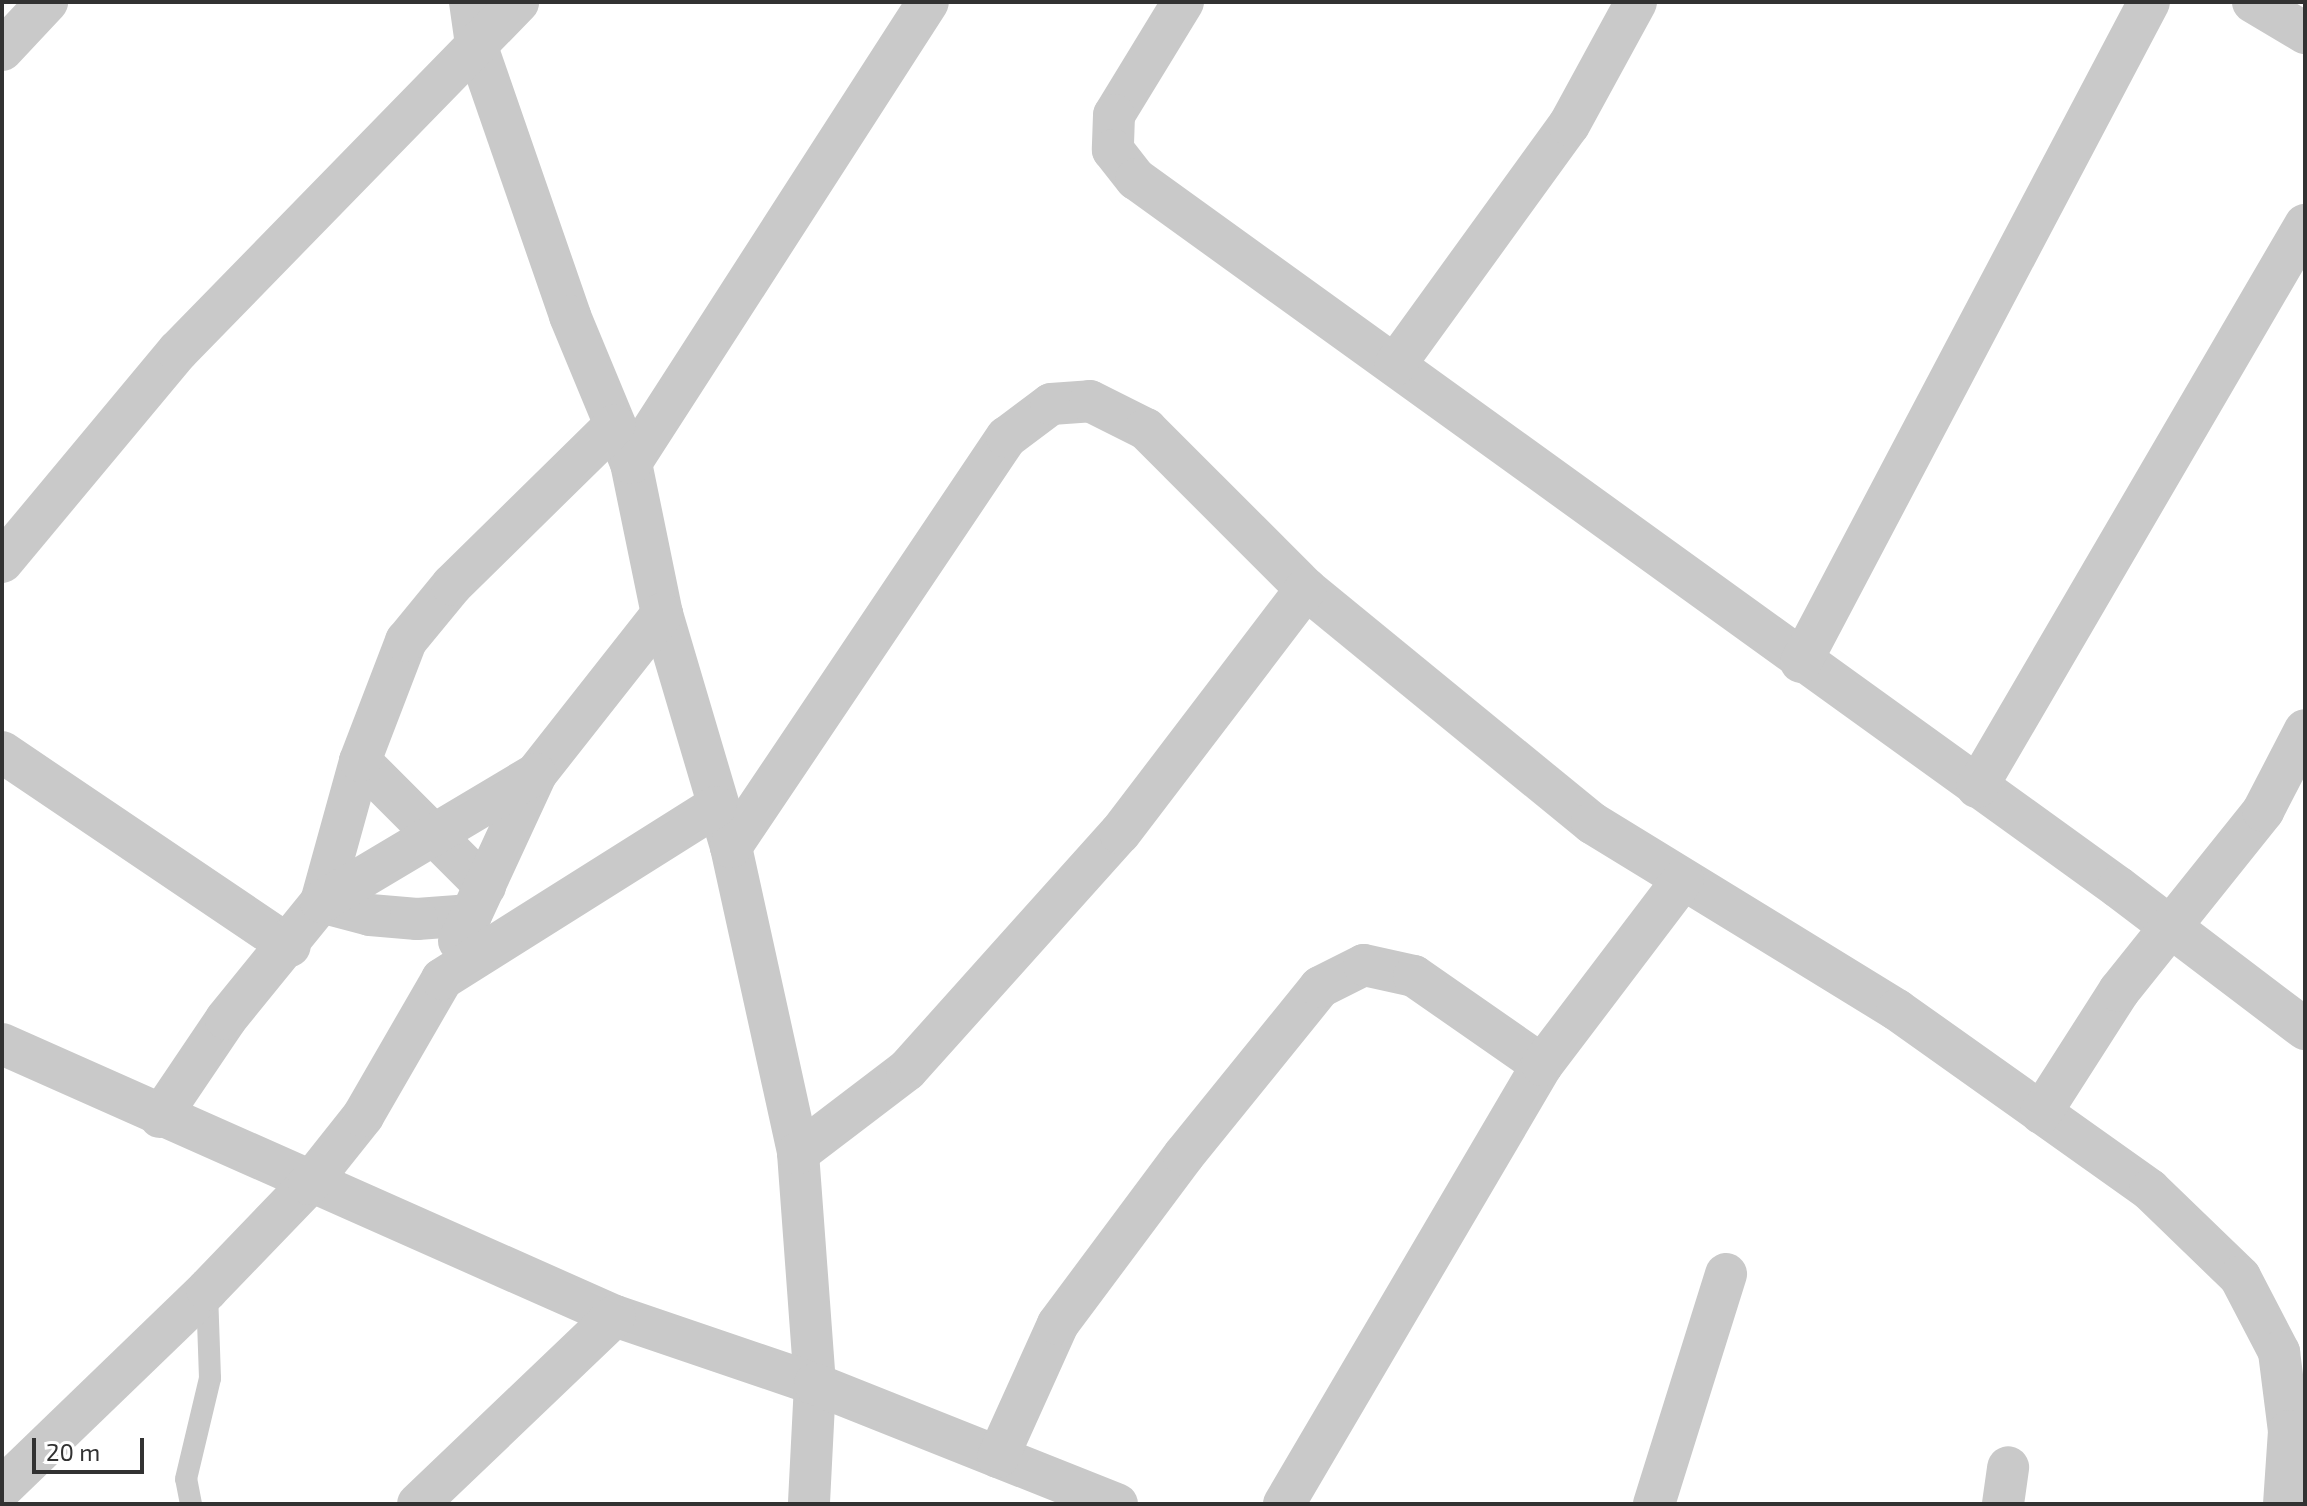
<!DOCTYPE html>
<html>
<head>
<meta charset="utf-8">
<style>
	body { margin:0 }
	#map { position:relative; width:2307px; height:1506px; overflow:hidden; background:#fff; font-family:"Exo 2",sans-serif }
	div>[style] { position:absolute }
	.service>* { height:22px; margin:-11px; padding:0 11px; transform-origin:11px; border-radius:11px; background:#c9c9c9 }
	.minor>* { height:42px; margin:-21px; padding:0 21px; transform-origin:21px; border-radius:21px; background:#c9c9c9 }
	span { translate:-50% -50%; white-space:nowrap; text-align:center; line-height:1.15; -webkit-text-stroke:8px #fff; paint-order:stroke }
	.frame { position:absolute; inset:0; border:4px solid #323232; pointer-events:none }
	.scale { position:absolute; left:32px; top:1438px; width:112px; height:36px; box-sizing:border-box; border:4px solid #323232; border-top:0; padding-left:10px; font-size:24px; line-height:28px; white-space:nowrap; color:#323232; -webkit-text-stroke:6px #fff; paint-order:stroke }
</style>
</head>
<body>
<div id="map">
	<div class="service">
		<div style="left:191px;top:1504px;width:25px;rotate:-101deg"></div>
		<div style="left:186px;top:1479px;width:104px;rotate:-76.6deg"></div>
		<div style="left:210px;top:1378px;width:88px;rotate:-92deg"></div>
	</div>
	<div class="minor">
		<div style="left:470px;top:2px;width:42px;rotate:81.9deg"></div>
		<div style="left:476px;top:44px;width:288px;rotate:70.9deg"></div>
		<div style="left:570px;top:316px;width:159px;rotate:67.5deg"></div>
		<div style="left:631px;top:463px;width:154px;rotate:78.4deg"></div>
		<div style="left:662px;top:614px;width:243px;rotate:73.5deg"></div>
		<div style="left:731px;top:847px;width:313px;rotate:77.6deg"></div>
		<div style="left:798px;top:1153px;width:232px;rotate:85.8deg"></div>
		<div style="left:815px;top:1384px;width:120px;rotate:92.9deg"></div>
		<div style="left:1183px;top:2px;width:132px;rotate:121.4deg"></div>
		<div style="left:1114px;top:115px;width:35px;rotate:92deg"></div>
		<div style="left:1113px;top:150px;width:37px;rotate:52deg"></div>
		<div style="left:1136px;top:179px;width:1211px;rotate:35.79deg"></div>
		<div style="left:2118px;top:887px;width:235px;rotate:37.2deg"></div>
		<div style="left:2253px;top:2px;width:61px;rotate:30.8deg"></div>
		<div style="left:2px;top:50px;width:66px;rotate:-46.8deg"></div>
		<div style="left:1395px;top:365px;width:296px;rotate:-54.1deg"></div>
		<div style="left:1569px;top:125px;width:140px;rotate:-61.4deg"></div>
		<div style="left:631px;top:463px;width:548px;rotate:-57.21deg"></div>
		<div style="left:2px;top:562px;width:275px;rotate:-50.2deg"></div>
		<div style="left:178px;top:351px;width:487px;rotate:-45.7deg"></div>
		<div style="left:1801px;top:662px;width:746px;rotate:-62.2deg"></div>
		<div style="left:2px;top:752px;width:347px;rotate:34deg"></div>
		<div style="left:360px;top:761px;width:177px;rotate:45deg"></div>
		<div style="left:1977px;top:787px;width:651px;rotate:-59.73deg"></div>
		<div style="left:731px;top:847px;width:494px;rotate:-56.1deg"></div>
		<div style="left:1007px;top:437px;width:55px;rotate:-36.9deg"></div>
		<div style="left:1051px;top:404px;width:39px;rotate:-4deg"></div>
		<div style="left:1090px;top:401px;width:63px;rotate:26.6deg"></div>
		<div style="left:1146px;top:429px;width:226px;rotate:45deg"></div>
		<div style="left:1306px;top:589px;width:370px;rotate:39.3deg"></div>
		<div style="left:1592px;top:823px;width:358px;rotate:31.5deg"></div>
		<div style="left:1897px;top:1010px;width:310px;rotate:35.4deg"></div>
		<div style="left:2150px;top:1190px;width:125px;rotate:44deg"></div>
		<div style="left:2240px;top:1277px;width:85px;rotate:62.5deg"></div>
		<div style="left:2279px;top:1352px;width:80px;rotate:82.8deg"></div>
		<div style="left:2289px;top:1431px;width:73px;rotate:93.9deg"></div>
		<div style="left:471px;top:915px;width:54px;rotate:175.8deg"></div>
		<div style="left:417px;top:919px;width:47px;rotate:-175.1deg"></div>
		<div style="left:370px;top:915px;width:51px;rotate:-165.1deg"></div>
		<div style="left:321px;top:902px;width:146px;rotate:-74.5deg"></div>
		<div style="left:360px;top:761px;width:129px;rotate:-69deg"></div>
		<div style="left:406px;top:641px;width:72px;rotate:-50.6deg"></div>
		<div style="left:452px;top:585px;width:228px;rotate:-44.5deg"></div>
		<div style="left:459px;top:941px;width:184px;rotate:-65.2deg"></div>
		<div style="left:536px;top:774px;width:204px;rotate:-51.8deg"></div>
		<div style="left:2px;top:1044px;width:671px;rotate:23.93deg"></div>
		<div style="left:615px;top:1316px;width:211px;rotate:18.8deg"></div>
		<div style="left:815px;top:1384px;width:325px;rotate:21.7deg"></div>
		<div style="left:2041px;top:1113px;width:145px;rotate:-57.4deg"></div>
		<div style="left:2119px;top:991px;width:231px;rotate:-51.3deg"></div>
		<div style="left:2263px;top:811px;width:91px;rotate:-62.6deg"></div>
		<div style="left:160px;top:1117px;width:118px;rotate:-56deg"></div>
		<div style="left:226px;top:1019px;width:151px;rotate:-50.9deg"></div>
		<div style="left:321px;top:902px;width:250px;rotate:-30.8deg"></div>
		<div style="left:798px;top:1153px;width:137px;rotate:-37.3deg"></div>
		<div style="left:907px;top:1070px;width:319px;rotate:-48.1deg"></div>
		<div style="left:1120px;top:833px;width:307px;rotate:-52.7deg"></div>
		<div style="left:998px;top:1457px;width:146px;rotate:-65.7deg"></div>
		<div style="left:1058px;top:1324px;width:211px;rotate:-53.3deg"></div>
		<div style="left:1184px;top:1155px;width:216px;rotate:-51deg"></div>
		<div style="left:1320px;top:987px;width:49px;rotate:-26.6deg"></div>
		<div style="left:1364px;top:965px;width:51px;rotate:12.4deg"></div>
		<div style="left:1414px;top:976px;width:156px;rotate:34.8deg"></div>
		<div style="left:2px;top:1488px;width:285px;rotate:-44deg"></div>
		<div style="left:207px;top:1290px;width:147px;rotate:-46.1deg"></div>
		<div style="left:309px;top:1184px;width:87px;rotate:-51.5deg"></div>
		<div style="left:363px;top:1116px;width:158px;rotate:-60deg"></div>
		<div style="left:442px;top:979px;width:323px;rotate:-32.2deg"></div>
		<div style="left:418px;top:1504px;width:272px;rotate:-43.7deg"></div>
		<div style="left:1284px;top:1504px;width:509px;rotate:-59.56deg"></div>
		<div style="left:1542px;top:1065px;width:233px;rotate:-52.8deg"></div>
		<div style="left:1654px;top:1504px;width:241px;rotate:-72.6deg"></div>
		<div style="left:2003px;top:1504px;width:37px;rotate:-82deg"></div>
	</div>
	<div class="frame"></div>
	<div class="scale">20 m</div>
</div>
</body>
</html>
